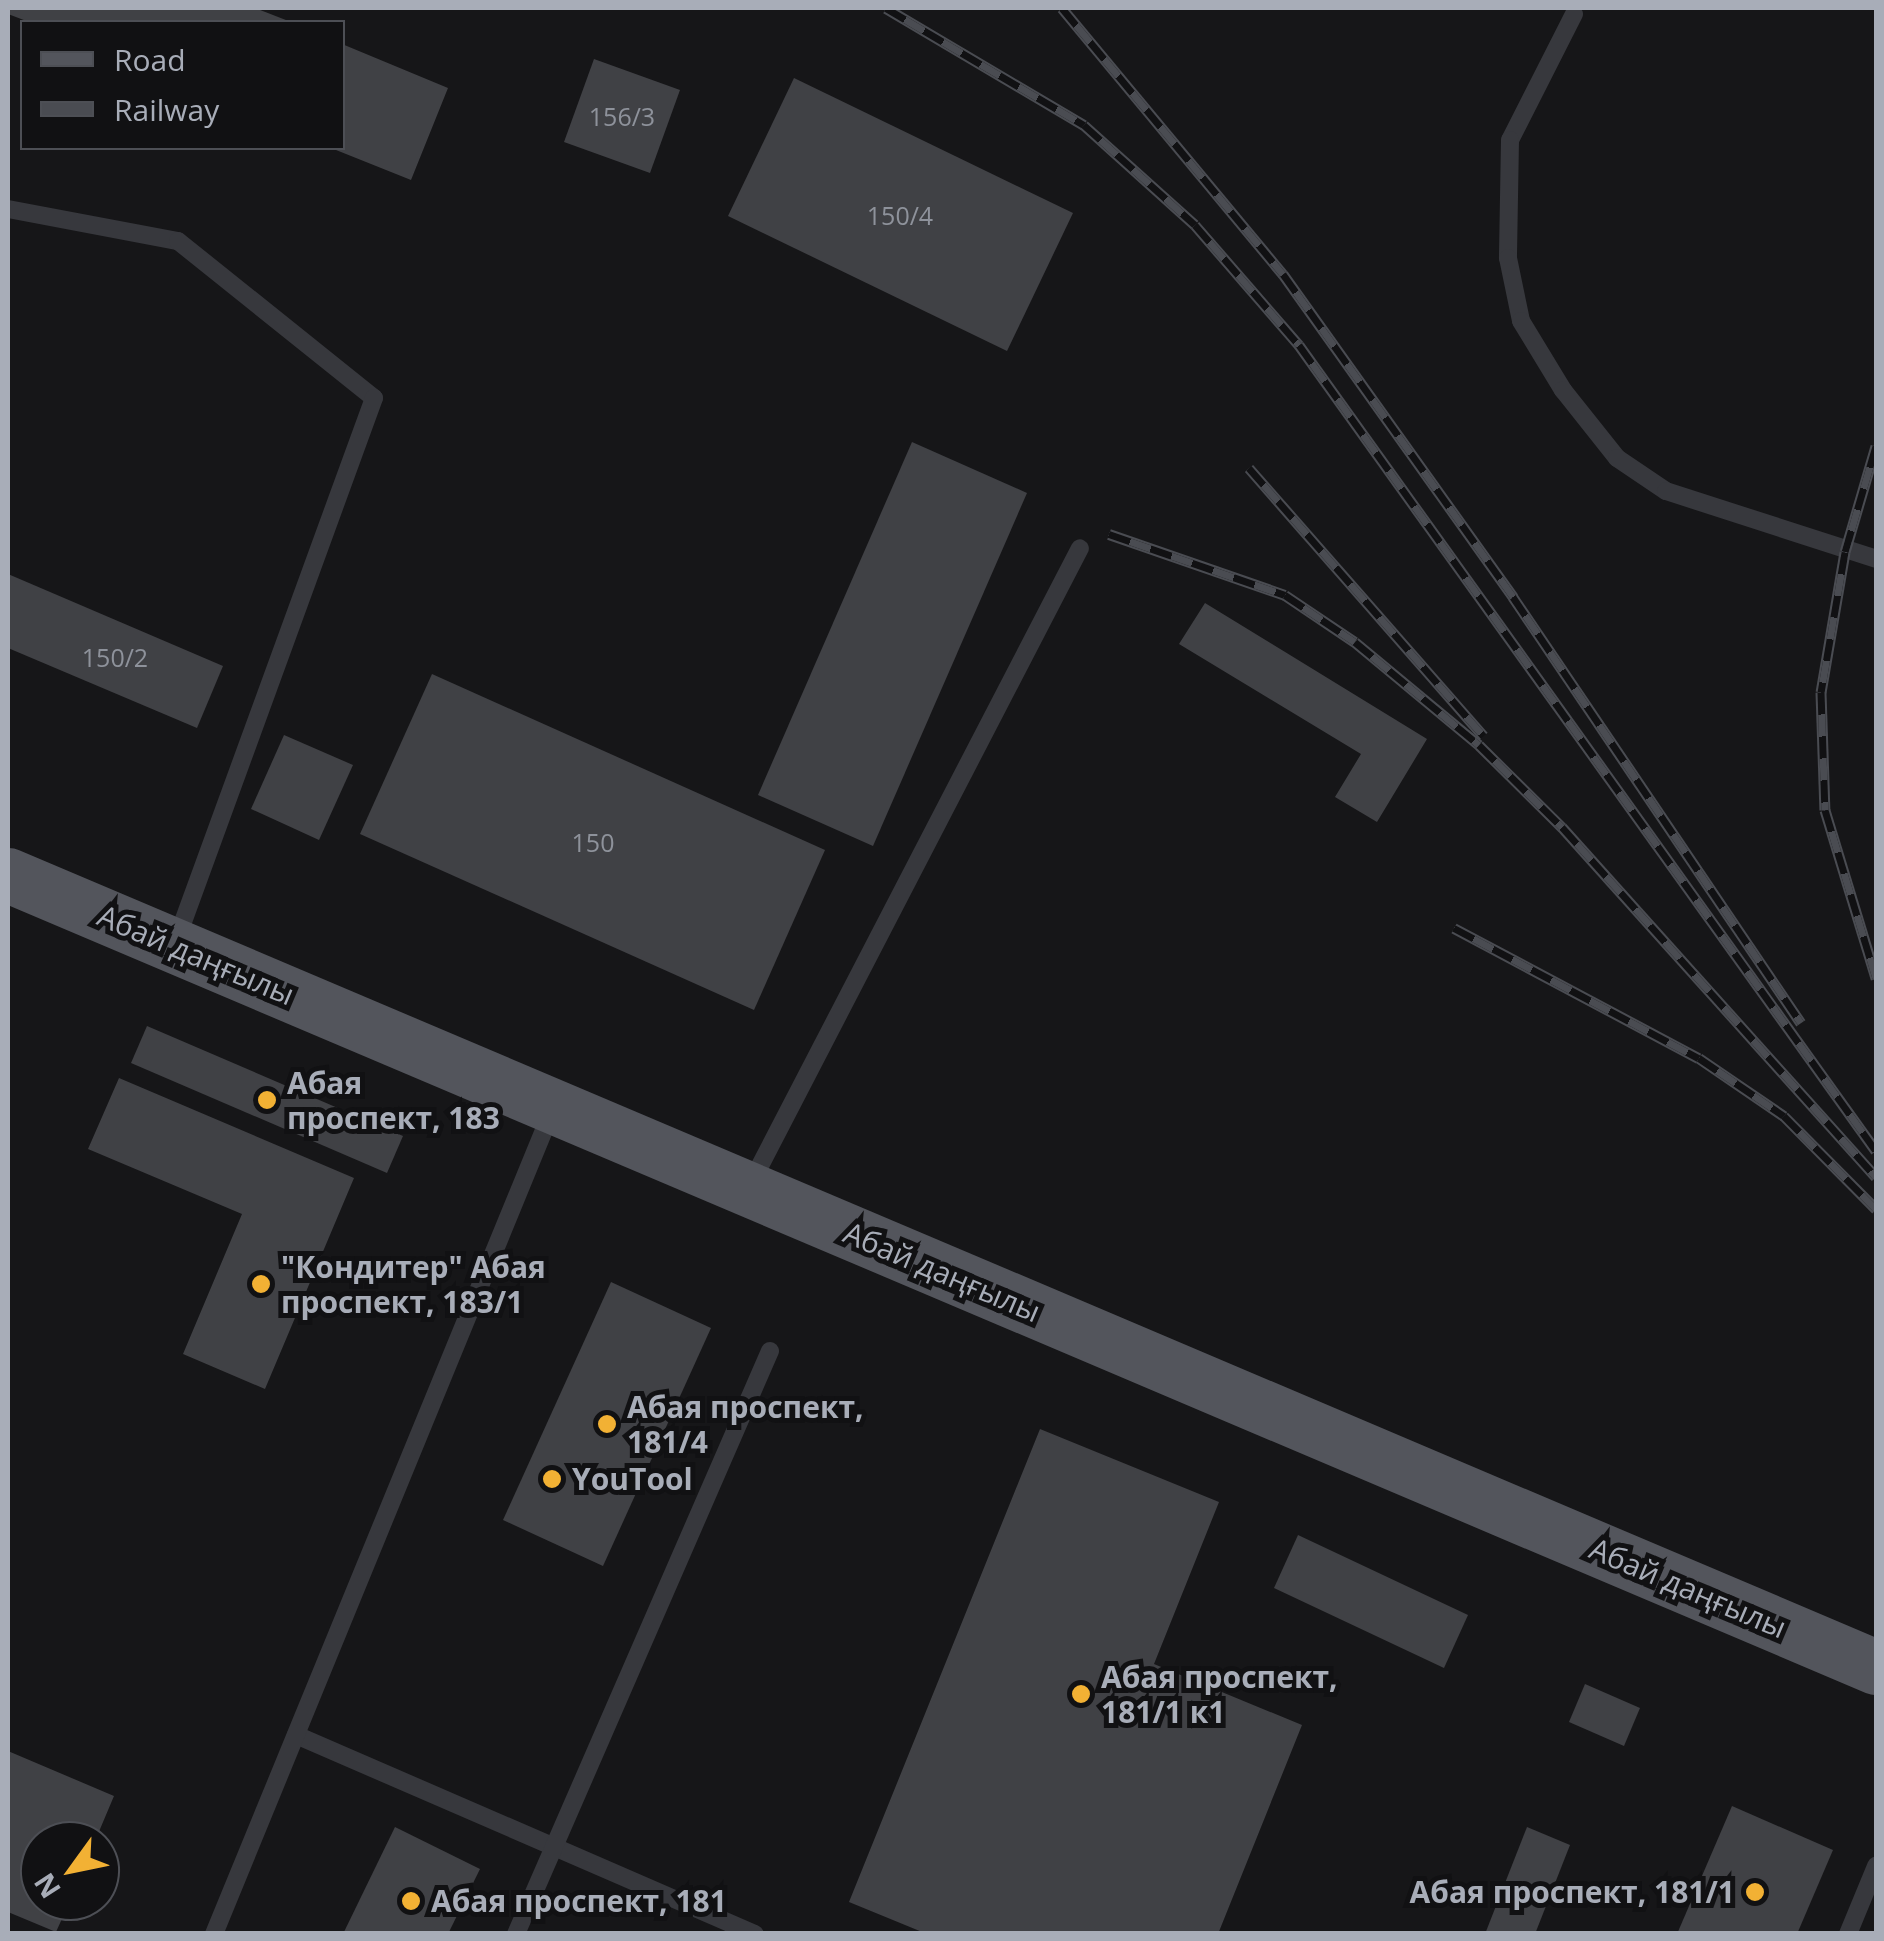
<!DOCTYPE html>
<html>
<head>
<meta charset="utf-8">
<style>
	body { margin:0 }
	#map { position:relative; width:1884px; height:1941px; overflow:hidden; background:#161618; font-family:"Open Sans",sans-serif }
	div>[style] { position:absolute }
	.building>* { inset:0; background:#404145 }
	.service>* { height:18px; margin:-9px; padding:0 9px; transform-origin:9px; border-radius:9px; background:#37383d }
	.primary>* { height:55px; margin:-27.5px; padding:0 27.5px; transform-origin:27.5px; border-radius:27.5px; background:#53555c }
	.rail>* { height:11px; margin-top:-5.5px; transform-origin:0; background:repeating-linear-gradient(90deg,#111113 0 22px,#4a4c52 0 44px); box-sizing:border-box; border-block:2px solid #4a4c52 }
	.dots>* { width:28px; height:28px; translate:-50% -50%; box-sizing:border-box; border:5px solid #111113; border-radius:50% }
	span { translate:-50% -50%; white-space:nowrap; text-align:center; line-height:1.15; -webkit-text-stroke:10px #111113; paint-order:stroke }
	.number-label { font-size:25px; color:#8e929b }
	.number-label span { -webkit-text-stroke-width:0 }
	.street-label { font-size:30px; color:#a8adb8 }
	.poi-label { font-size:30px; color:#a8adb8; font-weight:700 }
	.left { translate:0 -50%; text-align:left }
	.right { translate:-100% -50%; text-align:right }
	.frame { position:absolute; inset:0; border:10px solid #a8adb8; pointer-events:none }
	.legend { position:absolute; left:20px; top:20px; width:325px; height:130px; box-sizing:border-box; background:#111113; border:2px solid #4d4f55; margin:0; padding:12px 18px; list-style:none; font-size:30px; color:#a8adb8 }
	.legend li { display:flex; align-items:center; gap:20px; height:50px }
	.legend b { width:50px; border:2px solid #4d4f55 }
	.north { position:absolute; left:20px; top:1821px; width:100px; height:100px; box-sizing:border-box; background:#111113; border:2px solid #4d4f55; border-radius:50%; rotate:237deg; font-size:28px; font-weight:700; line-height:40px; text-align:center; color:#a8adb8 }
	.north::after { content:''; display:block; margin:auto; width:35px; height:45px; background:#f2b134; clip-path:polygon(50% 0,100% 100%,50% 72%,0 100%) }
</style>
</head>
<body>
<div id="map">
	<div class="building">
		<div style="clip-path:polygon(8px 8px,255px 8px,291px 22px,29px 22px,8px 14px)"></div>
		<div style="clip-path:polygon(342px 44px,448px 88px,411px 180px,331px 148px,342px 148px)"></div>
		<div style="clip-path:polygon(594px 59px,680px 90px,650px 173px,564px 142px)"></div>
		<div style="clip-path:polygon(794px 78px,1073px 213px,1007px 351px,728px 216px)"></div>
		<div style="clip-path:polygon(912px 442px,1027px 493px,873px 846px,758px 795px)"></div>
		<div style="clip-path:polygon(8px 574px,223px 666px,197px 728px,8px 648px)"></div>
		<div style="clip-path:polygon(1205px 603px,1427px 739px,1377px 822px,1335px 797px,1361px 754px,1179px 644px)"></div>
		<div style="clip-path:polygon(432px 674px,825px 850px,754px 1010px,360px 834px)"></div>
		<div style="clip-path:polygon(284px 735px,353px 765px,319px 840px,251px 809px)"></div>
		<div style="clip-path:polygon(147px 1026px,403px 1136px,387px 1173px,131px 1063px)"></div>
		<div style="clip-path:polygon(119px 1078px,354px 1178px,265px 1389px,183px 1354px,242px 1214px,88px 1149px)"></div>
		<div style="clip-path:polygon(611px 1282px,711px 1328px,603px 1566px,503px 1520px)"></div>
		<div style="clip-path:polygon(1040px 1429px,1219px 1502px,1154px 1664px,1302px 1725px,1218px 1934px,927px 1934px,849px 1902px)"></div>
		<div style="clip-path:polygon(1298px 1535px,1468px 1615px,1444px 1668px,1274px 1588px)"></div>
		<div style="clip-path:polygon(1585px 1684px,1640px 1708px,1624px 1746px,1569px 1722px)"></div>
		<div style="clip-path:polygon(8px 1751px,114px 1796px,95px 1841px,40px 1841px,40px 1901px,70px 1901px,56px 1932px,8px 1912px)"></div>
		<div style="clip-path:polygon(1732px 1806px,1833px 1850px,1797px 1934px,1677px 1934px)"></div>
		<div style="clip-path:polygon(395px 1827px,480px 1869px,448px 1934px,343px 1934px)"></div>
		<div style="clip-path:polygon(1527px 1827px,1570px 1845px,1535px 1934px,1485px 1934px)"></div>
	</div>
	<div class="service">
		<div style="left:1574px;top:14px;width:141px;rotate:116.9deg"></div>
		<div style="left:1510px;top:140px;width:118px;rotate:91deg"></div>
		<div style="left:1508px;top:258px;width:64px;rotate:78.3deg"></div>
		<div style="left:1521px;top:321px;width:81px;rotate:58.7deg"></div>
		<div style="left:1563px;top:390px;width:87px;rotate:51.5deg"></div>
		<div style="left:1617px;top:458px;width:59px;rotate:34deg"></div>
		<div style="left:1666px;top:491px;width:221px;rotate:17.9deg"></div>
		<div style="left:8px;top:209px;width:173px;rotate:10.7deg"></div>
		<div style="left:178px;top:241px;width:251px;rotate:38.7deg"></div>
		<div style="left:374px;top:398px;width:578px;rotate:110.03deg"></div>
		<div style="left:750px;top:1185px;width:717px;rotate:-62.61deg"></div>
		<div style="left:296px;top:1735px;width:500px;rotate:23.44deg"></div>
		<div style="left:214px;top:1934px;width:887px;rotate:-67.68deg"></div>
		<div style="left:516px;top:1934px;width:636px;rotate:-66.46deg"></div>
		<div style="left:1848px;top:1934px;width:74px;rotate:-67.6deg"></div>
	</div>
	<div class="primary">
		<div style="left:8px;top:875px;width:2029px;rotate:22.98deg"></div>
	</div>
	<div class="rail">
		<div style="left:886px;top:8px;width:230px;rotate:30.6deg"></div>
		<div style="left:1084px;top:125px;width:149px;rotate:42deg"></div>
		<div style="left:1195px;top:225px;width:159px;rotate:49.1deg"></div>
		<div style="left:1299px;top:345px;width:991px;rotate:54.4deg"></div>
		<div style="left:1062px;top:8px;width:346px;rotate:50.3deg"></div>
		<div style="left:1283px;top:274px;width:397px;rotate:54.5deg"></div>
		<div style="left:1513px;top:597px;width:514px;rotate:55.94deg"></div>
		<div style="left:1876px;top:446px;width:110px;rotate:106.3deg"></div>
		<div style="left:1845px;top:552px;width:142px;rotate:99.7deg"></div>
		<div style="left:1821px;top:692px;width:118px;rotate:88.1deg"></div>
		<div style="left:1825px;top:810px;width:176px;rotate:73.1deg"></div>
		<div style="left:1249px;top:468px;width:356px;rotate:48.8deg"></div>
		<div style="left:1109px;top:534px;width:186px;rotate:19.1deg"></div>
		<div style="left:1285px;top:595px;width:84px;rotate:33.9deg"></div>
		<div style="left:1355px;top:642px;width:161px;rotate:39.7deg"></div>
		<div style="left:1479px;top:745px;width:117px;rotate:44.7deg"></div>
		<div style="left:1562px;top:827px;width:470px;rotate:48.1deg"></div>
		<div style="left:1454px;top:928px;width:277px;rotate:28deg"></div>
		<div style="left:1699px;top:1058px;width:103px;rotate:34.3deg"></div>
		<div style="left:1784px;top:1116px;width:131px;rotate:45.3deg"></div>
	</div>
	<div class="dots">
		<div style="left:267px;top:1100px;background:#f2b134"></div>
		<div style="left:261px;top:1284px;background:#f2b134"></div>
		<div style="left:607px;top:1424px;background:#f2b134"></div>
		<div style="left:552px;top:1479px;background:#f2b134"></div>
		<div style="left:1081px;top:1694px;background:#f2b134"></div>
		<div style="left:1755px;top:1892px;background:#f2b134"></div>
		<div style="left:411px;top:1901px;background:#f2b134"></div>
	</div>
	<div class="number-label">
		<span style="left:622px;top:116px">156/3</span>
		<span style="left:900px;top:215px">150/4</span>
		<span style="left:115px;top:657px">150/2</span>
		<span style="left:593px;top:842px">150</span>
	</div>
	<div class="street-label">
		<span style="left:196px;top:955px;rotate:23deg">Абай даңғылы</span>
		<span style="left:942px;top:1272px;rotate:23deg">Абай даңғылы</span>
		<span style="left:1688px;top:1588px;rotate:23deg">Абай даңғылы</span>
	</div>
	<div class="poi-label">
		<span class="left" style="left:287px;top:1100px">Абая<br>проспект, 183</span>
		<span class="left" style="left:281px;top:1284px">"Кондитер" Абая<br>проспект, 183/1</span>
		<span class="left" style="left:627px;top:1424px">Абая проспект,<br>181/4</span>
		<span class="left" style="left:572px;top:1479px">YouTool</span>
		<span class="left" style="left:1101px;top:1694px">Абая проспект,<br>181/1 к1</span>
		<span class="right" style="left:1735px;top:1892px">Абая проспект, 181/1</span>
		<span class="left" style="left:431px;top:1901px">Абая проспект, 181</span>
	</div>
	<div class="frame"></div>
	<ul class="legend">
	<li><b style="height:12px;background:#53555c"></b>Road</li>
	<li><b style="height:12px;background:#4a4c52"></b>Railway</li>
	</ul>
	<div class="north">N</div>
</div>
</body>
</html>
